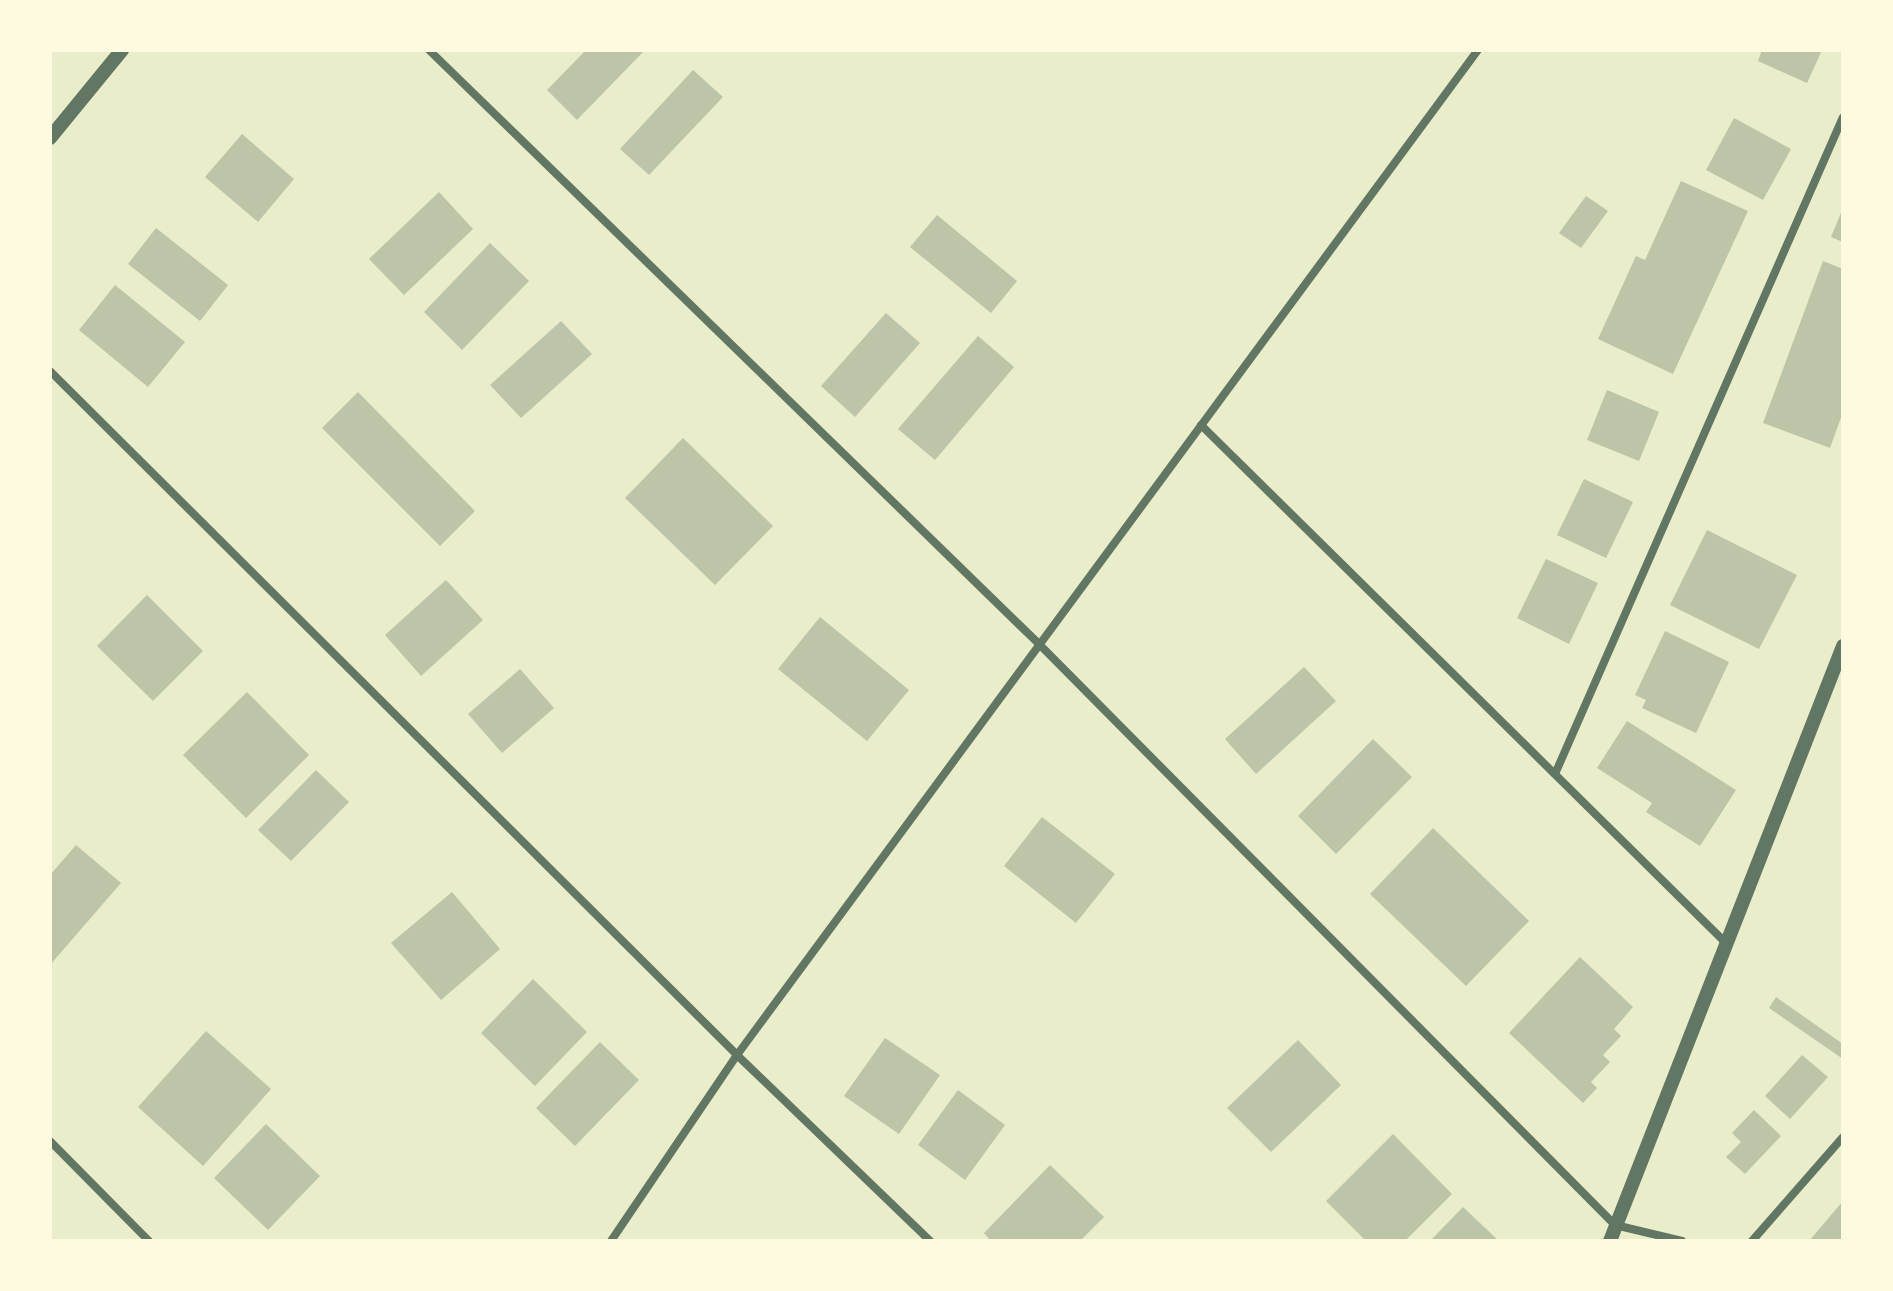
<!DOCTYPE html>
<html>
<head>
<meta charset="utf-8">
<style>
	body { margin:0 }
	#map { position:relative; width:1893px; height:1291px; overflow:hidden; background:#e9edc9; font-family:Roboto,sans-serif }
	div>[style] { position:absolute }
	.building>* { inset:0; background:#bcc5a7 }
	.minor>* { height:8px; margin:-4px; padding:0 4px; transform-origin:4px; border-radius:4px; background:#617663 }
	.tertiary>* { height:14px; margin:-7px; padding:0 7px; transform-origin:7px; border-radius:7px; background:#617663 }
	span { translate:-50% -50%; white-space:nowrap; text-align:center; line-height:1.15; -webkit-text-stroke:7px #fefae0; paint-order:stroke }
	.frame { position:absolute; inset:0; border:52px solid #fefae0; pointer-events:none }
</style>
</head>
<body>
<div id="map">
	<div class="building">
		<div style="clip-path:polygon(586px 50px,645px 50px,577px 120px,547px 90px)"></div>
		<div style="clip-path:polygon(1762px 50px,1822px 50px,1807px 83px,1758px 61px)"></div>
		<div style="clip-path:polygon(693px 70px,723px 97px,649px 175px,620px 149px)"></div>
		<div style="clip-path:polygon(1734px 118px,1791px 149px,1763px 200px,1706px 170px)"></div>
		<div style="clip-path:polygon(242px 134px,294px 179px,258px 222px,205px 177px)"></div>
		<div style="clip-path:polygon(1681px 181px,1748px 211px,1673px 374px,1598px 339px,1636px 256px,1645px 260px)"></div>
		<div style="clip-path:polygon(439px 192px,473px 229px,404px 295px,369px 259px)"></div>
		<div style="clip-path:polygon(1586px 196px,1608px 211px,1581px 248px,1559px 233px)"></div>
		<div style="clip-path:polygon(1843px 208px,1843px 242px,1831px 237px)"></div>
		<div style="clip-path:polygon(937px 215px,1017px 281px,991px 313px,910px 247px)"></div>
		<div style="clip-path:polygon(156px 228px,228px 285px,200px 321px,128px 264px)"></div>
		<div style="clip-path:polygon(490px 243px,529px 281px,462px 350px,424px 312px)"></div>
		<div style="clip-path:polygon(1823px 261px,1843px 269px,1843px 412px,1830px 448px,1763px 423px)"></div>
		<div style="clip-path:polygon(115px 285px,185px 342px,148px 387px,79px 330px)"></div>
		<div style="clip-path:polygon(886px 313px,920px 343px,855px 417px,821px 386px)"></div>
		<div style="clip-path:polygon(561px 321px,592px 354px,521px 418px,490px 385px)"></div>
		<div style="clip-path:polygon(978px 336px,1014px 367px,935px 460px,898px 429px)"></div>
		<div style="clip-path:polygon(1607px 390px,1659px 412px,1639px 461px,1587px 440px)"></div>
		<div style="clip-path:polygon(358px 392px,475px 511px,440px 546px,322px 428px)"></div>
		<div style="clip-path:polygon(683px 438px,773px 526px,715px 585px,625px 498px)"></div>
		<div style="clip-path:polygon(1584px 479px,1633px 502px,1606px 558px,1557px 535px)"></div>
		<div style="clip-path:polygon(1707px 530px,1797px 575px,1759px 649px,1670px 605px)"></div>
		<div style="clip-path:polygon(1546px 559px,1598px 583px,1569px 644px,1517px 618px)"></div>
		<div style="clip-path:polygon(446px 580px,483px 620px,421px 676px,385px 635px)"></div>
		<div style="clip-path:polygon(147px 595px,203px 651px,153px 701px,97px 646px)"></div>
		<div style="clip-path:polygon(820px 617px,909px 690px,867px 741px,778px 669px)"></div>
		<div style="clip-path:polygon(1665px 631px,1729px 662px,1696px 733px,1642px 708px,1646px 700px,1635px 695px)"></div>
		<div style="clip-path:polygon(1304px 667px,1336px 701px,1256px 774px,1225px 739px)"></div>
		<div style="clip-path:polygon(520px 669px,554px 708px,502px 753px,468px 714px)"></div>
		<div style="clip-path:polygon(247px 692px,309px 755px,246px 818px,183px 755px)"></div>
		<div style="clip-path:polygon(1627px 721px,1736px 790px,1700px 846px,1646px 812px,1652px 803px,1597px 768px)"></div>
		<div style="clip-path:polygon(1373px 739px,1412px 777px,1336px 854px,1298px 816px)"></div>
		<div style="clip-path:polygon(316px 770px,349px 802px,291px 861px,258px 830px)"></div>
		<div style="clip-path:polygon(1042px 817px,1115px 874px,1076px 923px,1004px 866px)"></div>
		<div style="clip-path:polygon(1433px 828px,1529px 921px,1466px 986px,1370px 894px)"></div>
		<div style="clip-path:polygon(76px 845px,121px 883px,50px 965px,50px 875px)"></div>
		<div style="clip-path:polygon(452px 892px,500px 949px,441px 1000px,391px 943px)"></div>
		<div style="clip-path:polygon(1580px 957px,1633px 1007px,1614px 1029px,1621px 1036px,1603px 1055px,1610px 1062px,1591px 1082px,1597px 1088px,1583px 1103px,1509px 1033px)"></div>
		<div style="clip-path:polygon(533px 979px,587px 1032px,535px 1086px,481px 1033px)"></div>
		<div style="clip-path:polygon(1776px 997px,1843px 1044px,1843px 1059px,1769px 1008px)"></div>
		<div style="clip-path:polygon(206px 1031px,271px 1089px,203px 1166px,138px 1107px)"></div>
		<div style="clip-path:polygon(885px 1038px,940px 1075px,899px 1134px,844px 1096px)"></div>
		<div style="clip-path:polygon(1298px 1040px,1341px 1085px,1271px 1152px,1227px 1108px)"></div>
		<div style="clip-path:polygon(600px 1042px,639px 1080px,575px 1146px,536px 1108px)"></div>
		<div style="clip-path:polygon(1802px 1055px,1828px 1077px,1790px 1119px,1765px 1096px)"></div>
		<div style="clip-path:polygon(958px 1090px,1005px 1125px,965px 1180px,918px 1145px)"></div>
		<div style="clip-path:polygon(1754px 1110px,1781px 1136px,1745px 1174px,1726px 1157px,1741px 1142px,1732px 1133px)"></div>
		<div style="clip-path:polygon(266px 1124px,320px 1176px,268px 1230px,214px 1178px)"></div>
		<div style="clip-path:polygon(1393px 1134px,1452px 1194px,1405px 1241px,1366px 1241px,1326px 1201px)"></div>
		<div style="clip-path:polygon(1050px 1165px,1104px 1217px,1080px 1241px,991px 1241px,984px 1233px)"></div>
		<div style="clip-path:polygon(1843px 1201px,1843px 1241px,1809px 1241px)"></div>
		<div style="clip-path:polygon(1463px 1207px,1499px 1241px,1430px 1241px)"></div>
	</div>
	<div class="minor">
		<div style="left:429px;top:50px;width:851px;rotate:44.24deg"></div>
		<div style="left:1039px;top:644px;width:818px;rotate:45.25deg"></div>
		<div style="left:1615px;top:1225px;width:69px;rotate:13.4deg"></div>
		<div style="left:50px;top:371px;width:969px;rotate:44.87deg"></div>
		<div style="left:737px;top:1055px;width:268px;rotate:43.9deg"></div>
		<div style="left:1201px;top:425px;width:738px;rotate:44.62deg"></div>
		<div style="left:1555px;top:774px;width:717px;rotate:-66.33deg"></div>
		<div style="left:50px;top:1141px;width:141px;rotate:45.3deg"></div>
		<div style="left:611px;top:1241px;width:225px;rotate:-55.9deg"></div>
		<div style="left:737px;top:1055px;width:1249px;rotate:-53.6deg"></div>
		<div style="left:1752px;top:1241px;width:138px;rotate:-48.8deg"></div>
	</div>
	<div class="tertiary">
		<div style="left:50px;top:138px;width:114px;rotate:-50.7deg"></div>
		<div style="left:1610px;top:1241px;width:639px;rotate:-68.61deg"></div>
	</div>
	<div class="frame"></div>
</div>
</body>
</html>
